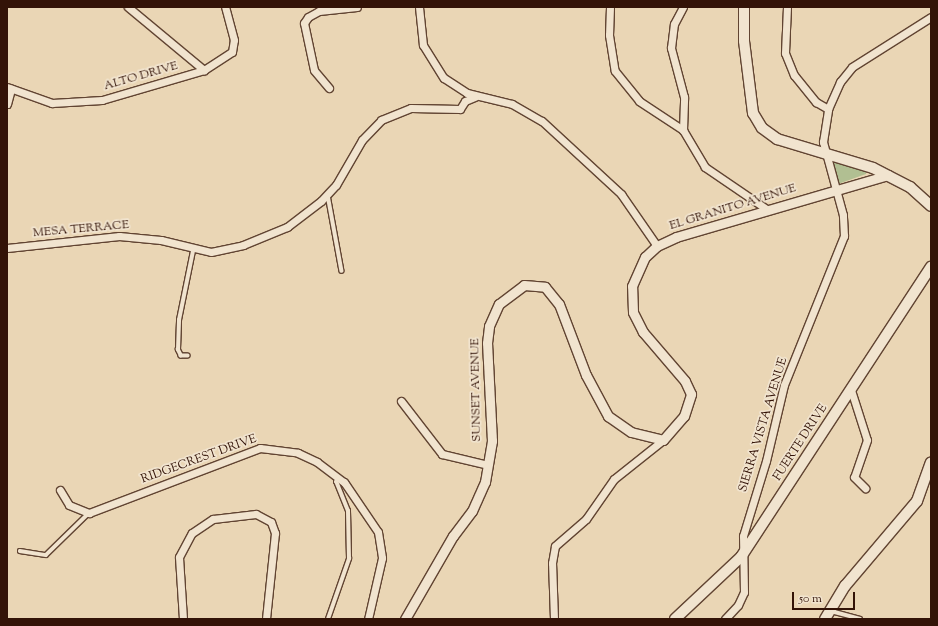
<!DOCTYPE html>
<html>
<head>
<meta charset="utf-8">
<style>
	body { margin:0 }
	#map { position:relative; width:938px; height:626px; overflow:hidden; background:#ead6b5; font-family:"Sorts Mill Goudy",serif }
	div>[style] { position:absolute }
	.green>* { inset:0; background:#b1bf92 }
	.roads { filter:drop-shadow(1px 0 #614432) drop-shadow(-1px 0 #614432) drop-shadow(0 1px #614432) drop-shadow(0 -1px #614432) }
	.service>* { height:3.5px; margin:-1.75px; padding:0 1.75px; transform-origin:1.75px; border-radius:1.75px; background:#f1e4cf }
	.minor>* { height:7px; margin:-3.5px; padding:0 3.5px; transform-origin:3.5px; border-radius:3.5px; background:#f1e4cf }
	.tertiary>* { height:9px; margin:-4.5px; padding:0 4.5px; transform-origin:4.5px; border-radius:4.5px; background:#f1e4cf }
	.secondary>* { height:10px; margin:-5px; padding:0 5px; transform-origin:5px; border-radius:5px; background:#f1e4cf }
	span { translate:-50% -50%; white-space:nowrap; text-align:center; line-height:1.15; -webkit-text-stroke:3.5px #f1e4cf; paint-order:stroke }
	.street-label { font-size:12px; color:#331307 }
	.frame { position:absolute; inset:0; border:8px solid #331307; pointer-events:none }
	.scale { position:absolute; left:792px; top:592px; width:63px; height:18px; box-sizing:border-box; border:2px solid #331307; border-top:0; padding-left:5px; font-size:12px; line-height:14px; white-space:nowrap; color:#331307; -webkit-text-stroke:3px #f1e4cf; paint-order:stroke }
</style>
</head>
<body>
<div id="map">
	<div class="green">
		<div style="clip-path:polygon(831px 161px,866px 172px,866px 174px,838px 184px)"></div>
	</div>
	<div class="roads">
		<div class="service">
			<div style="left:328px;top:195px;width:77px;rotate:79.6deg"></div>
			<div style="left:188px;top:356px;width:7px;rotate:180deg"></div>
			<div style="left:181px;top:356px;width:7px;rotate:-117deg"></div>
			<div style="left:178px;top:350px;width:30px;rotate:-88deg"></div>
			<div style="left:179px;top:320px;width:70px;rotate:-78.5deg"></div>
			<div style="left:20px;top:551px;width:26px;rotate:9deg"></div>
			<div style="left:46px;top:555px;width:60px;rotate:-44.3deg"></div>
			<div style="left:831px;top:611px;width:30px;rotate:15deg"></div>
			<div style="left:328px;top:619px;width:64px;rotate:-70.7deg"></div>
			<div style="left:349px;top:559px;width:48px;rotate:-91.2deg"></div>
			<div style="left:348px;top:511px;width:31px;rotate:-112deg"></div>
			<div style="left:336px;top:482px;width:4px;rotate:-63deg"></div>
		</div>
		<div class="minor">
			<div style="left:128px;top:7px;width:99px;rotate:39.7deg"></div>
			<div style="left:419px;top:7px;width:38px;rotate:84deg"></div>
			<div style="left:423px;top:45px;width:39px;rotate:58deg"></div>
			<div style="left:444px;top:78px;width:27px;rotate:33deg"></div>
			<div style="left:467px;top:93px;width:46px;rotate:13.7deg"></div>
			<div style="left:512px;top:104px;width:34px;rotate:30deg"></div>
			<div style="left:542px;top:121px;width:108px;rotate:42.7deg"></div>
			<div style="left:621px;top:194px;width:63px;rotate:55.3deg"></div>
			<div style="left:610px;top:7px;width:28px;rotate:92deg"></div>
			<div style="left:609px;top:35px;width:36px;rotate:81deg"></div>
			<div style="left:615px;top:71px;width:38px;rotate:51deg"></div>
			<div style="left:639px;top:101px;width:53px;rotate:33.4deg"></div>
			<div style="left:683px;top:130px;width:33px;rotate:-88deg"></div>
			<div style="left:684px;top:97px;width:51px;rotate:-104.9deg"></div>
			<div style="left:671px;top:48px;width:24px;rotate:-83deg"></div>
			<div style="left:674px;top:24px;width:19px;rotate:-62deg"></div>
			<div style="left:787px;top:7px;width:46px;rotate:92.5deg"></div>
			<div style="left:785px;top:53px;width:24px;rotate:68deg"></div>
			<div style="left:794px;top:75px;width:35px;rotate:51deg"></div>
			<div style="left:816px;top:102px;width:14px;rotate:30deg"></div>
			<div style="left:7px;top:87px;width:48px;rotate:19.6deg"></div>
			<div style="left:52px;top:103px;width:50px;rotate:-3.4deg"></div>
			<div style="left:102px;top:100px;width:106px;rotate:-16.4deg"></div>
			<div style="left:204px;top:70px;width:33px;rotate:-33deg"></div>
			<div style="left:232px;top:52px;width:12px;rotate:-81deg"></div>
			<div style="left:234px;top:40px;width:34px;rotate:-105deg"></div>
			<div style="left:329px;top:88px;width:23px;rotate:-130deg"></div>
			<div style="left:314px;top:70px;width:48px;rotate:-102deg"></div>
			<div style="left:304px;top:23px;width:7px;rotate:-56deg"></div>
			<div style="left:308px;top:17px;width:13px;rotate:-29deg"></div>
			<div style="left:319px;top:11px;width:38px;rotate:-6deg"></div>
			<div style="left:7px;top:104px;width:16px;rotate:-75deg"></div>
			<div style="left:683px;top:130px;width:43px;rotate:59.3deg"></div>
			<div style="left:705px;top:167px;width:76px;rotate:34.3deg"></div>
			<div style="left:7px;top:248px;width:113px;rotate:-6.1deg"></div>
			<div style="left:119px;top:236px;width:42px;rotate:5.4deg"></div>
			<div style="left:161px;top:240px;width:51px;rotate:13.5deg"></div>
			<div style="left:211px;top:252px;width:33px;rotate:-12deg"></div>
			<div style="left:243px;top:245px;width:48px;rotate:-22.2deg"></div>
			<div style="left:287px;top:227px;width:43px;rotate:-37.4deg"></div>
			<div style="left:321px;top:201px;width:22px;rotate:-47deg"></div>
			<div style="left:336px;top:185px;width:52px;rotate:-60deg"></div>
			<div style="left:362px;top:140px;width:28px;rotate:-46deg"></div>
			<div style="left:381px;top:120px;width:32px;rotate:-22deg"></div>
			<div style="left:411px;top:108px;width:49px;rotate:1.2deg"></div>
			<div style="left:460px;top:109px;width:9px;rotate:-58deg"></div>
			<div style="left:465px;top:101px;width:11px;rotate:-22deg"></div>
			<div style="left:851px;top:390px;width:52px;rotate:72.3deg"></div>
			<div style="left:867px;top:440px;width:39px;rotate:109deg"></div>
			<div style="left:854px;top:477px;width:16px;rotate:45deg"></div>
			<div style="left:401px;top:401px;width:67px;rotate:52.3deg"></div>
			<div style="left:442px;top:454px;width:47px;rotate:13.4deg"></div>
			<div style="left:60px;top:490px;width:17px;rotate:59deg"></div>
			<div style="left:69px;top:505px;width:22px;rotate:22deg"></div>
			<div style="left:89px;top:513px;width:183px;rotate:-20.8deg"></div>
			<div style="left:260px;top:448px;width:38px;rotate:7deg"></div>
			<div style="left:298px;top:453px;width:21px;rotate:25deg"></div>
			<div style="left:317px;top:462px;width:34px;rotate:37deg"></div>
			<div style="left:344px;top:482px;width:60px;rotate:55.8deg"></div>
			<div style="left:378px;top:532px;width:26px;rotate:81deg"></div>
			<div style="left:382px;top:558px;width:63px;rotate:102.9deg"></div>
			<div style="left:183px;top:619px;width:62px;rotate:-93.7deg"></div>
			<div style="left:179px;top:557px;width:27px;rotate:-62deg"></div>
			<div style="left:192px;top:533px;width:25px;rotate:-34deg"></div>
			<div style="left:213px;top:519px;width:43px;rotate:-6.6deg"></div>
			<div style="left:256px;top:514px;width:17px;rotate:28deg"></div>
			<div style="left:271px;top:522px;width:12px;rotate:70deg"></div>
			<div style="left:275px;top:533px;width:86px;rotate:96deg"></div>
			<div style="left:554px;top:619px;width:56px;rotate:-92deg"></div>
			<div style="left:552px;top:563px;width:17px;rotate:-80deg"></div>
			<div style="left:555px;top:546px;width:41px;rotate:-41.1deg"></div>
			<div style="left:586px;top:519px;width:49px;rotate:-55deg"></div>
			<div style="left:614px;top:479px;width:63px;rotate:-38.5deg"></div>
			<div style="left:725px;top:619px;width:19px;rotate:-47deg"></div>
			<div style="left:738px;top:605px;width:14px;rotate:-65deg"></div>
			<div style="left:744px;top:592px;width:56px;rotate:-91deg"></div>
			<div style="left:743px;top:536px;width:78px;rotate:-73deg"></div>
			<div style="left:766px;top:461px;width:78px;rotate:-76.7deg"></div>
			<div style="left:784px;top:385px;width:161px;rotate:-68.1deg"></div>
			<div style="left:844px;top:236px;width:21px;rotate:-93deg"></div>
			<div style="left:843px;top:215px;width:76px;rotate:-105.3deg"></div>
			<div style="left:823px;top:142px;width:33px;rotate:-81deg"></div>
			<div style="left:828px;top:109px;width:30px;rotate:-66deg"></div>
			<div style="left:840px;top:82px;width:19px;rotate:-51deg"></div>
			<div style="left:852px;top:67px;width:93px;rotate:-32.3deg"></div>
		</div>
		<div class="tertiary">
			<div style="left:405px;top:619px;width:96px;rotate:-60deg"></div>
			<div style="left:453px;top:536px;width:31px;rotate:-53deg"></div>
			<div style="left:472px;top:511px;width:32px;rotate:-66deg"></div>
			<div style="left:485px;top:482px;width:42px;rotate:-80.3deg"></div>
			<div style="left:492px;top:441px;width:98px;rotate:-92.9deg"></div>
			<div style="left:487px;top:343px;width:17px;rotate:-83deg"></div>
			<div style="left:489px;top:326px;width:24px;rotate:-66deg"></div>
			<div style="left:499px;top:304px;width:31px;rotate:-37deg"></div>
			<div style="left:524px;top:285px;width:21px;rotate:5deg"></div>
			<div style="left:545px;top:287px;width:22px;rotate:51deg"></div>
			<div style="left:559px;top:304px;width:76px;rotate:69.2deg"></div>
			<div style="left:586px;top:375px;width:47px;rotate:61.8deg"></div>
			<div style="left:608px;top:416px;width:28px;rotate:35deg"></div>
			<div style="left:631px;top:432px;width:33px;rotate:14deg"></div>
			<div style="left:663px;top:440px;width:32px;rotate:-49deg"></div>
			<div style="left:684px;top:416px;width:23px;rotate:-72deg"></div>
			<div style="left:691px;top:394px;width:14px;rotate:-115deg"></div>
			<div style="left:685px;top:381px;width:65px;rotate:-130.6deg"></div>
			<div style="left:643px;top:332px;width:22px;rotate:-117deg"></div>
			<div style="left:633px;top:312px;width:26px;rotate:-92deg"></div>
			<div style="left:632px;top:286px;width:32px;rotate:-66deg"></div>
			<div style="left:645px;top:257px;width:16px;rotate:-43deg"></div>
			<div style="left:657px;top:246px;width:21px;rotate:-25deg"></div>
			<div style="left:676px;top:237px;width:221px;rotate:-16.3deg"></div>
		</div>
		<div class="secondary">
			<div style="left:744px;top:7px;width:34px;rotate:90deg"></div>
			<div style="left:744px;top:41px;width:73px;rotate:82.9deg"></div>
			<div style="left:753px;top:113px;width:17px;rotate:59deg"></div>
			<div style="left:762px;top:128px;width:19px;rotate:36deg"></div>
			<div style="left:777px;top:139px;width:100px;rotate:16.8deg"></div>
			<div style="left:873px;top:168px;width:42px;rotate:27.2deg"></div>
			<div style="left:910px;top:187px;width:28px;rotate:42deg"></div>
			<div style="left:675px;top:619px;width:91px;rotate:-43.2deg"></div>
			<div style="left:741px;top:557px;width:347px;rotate:-56.8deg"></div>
			<div style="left:825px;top:619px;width:39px;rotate:-59deg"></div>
			<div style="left:845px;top:586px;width:111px;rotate:-49.7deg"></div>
			<div style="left:917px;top:501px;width:41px;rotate:-70.3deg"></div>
		</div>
	</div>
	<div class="street-label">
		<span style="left:141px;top:77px;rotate:-16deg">ALTO DRIVE</span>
		<span style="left:733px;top:208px;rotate:-17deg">EL GRANITO AVENUE</span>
		<span style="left:81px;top:230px;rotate:-5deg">MESA TERRACE</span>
		<span style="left:477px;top:390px;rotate:-91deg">SUNSET AVENUE</span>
		<span style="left:764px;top:425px;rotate:-73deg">SIERRA VISTA AVENUE</span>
		<span style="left:801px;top:443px;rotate:-57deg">FUERTE DRIVE</span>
		<span style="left:199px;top:460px;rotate:-20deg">RIDGECREST DRIVE</span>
	</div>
	<div class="frame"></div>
	<div class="scale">50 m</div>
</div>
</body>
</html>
